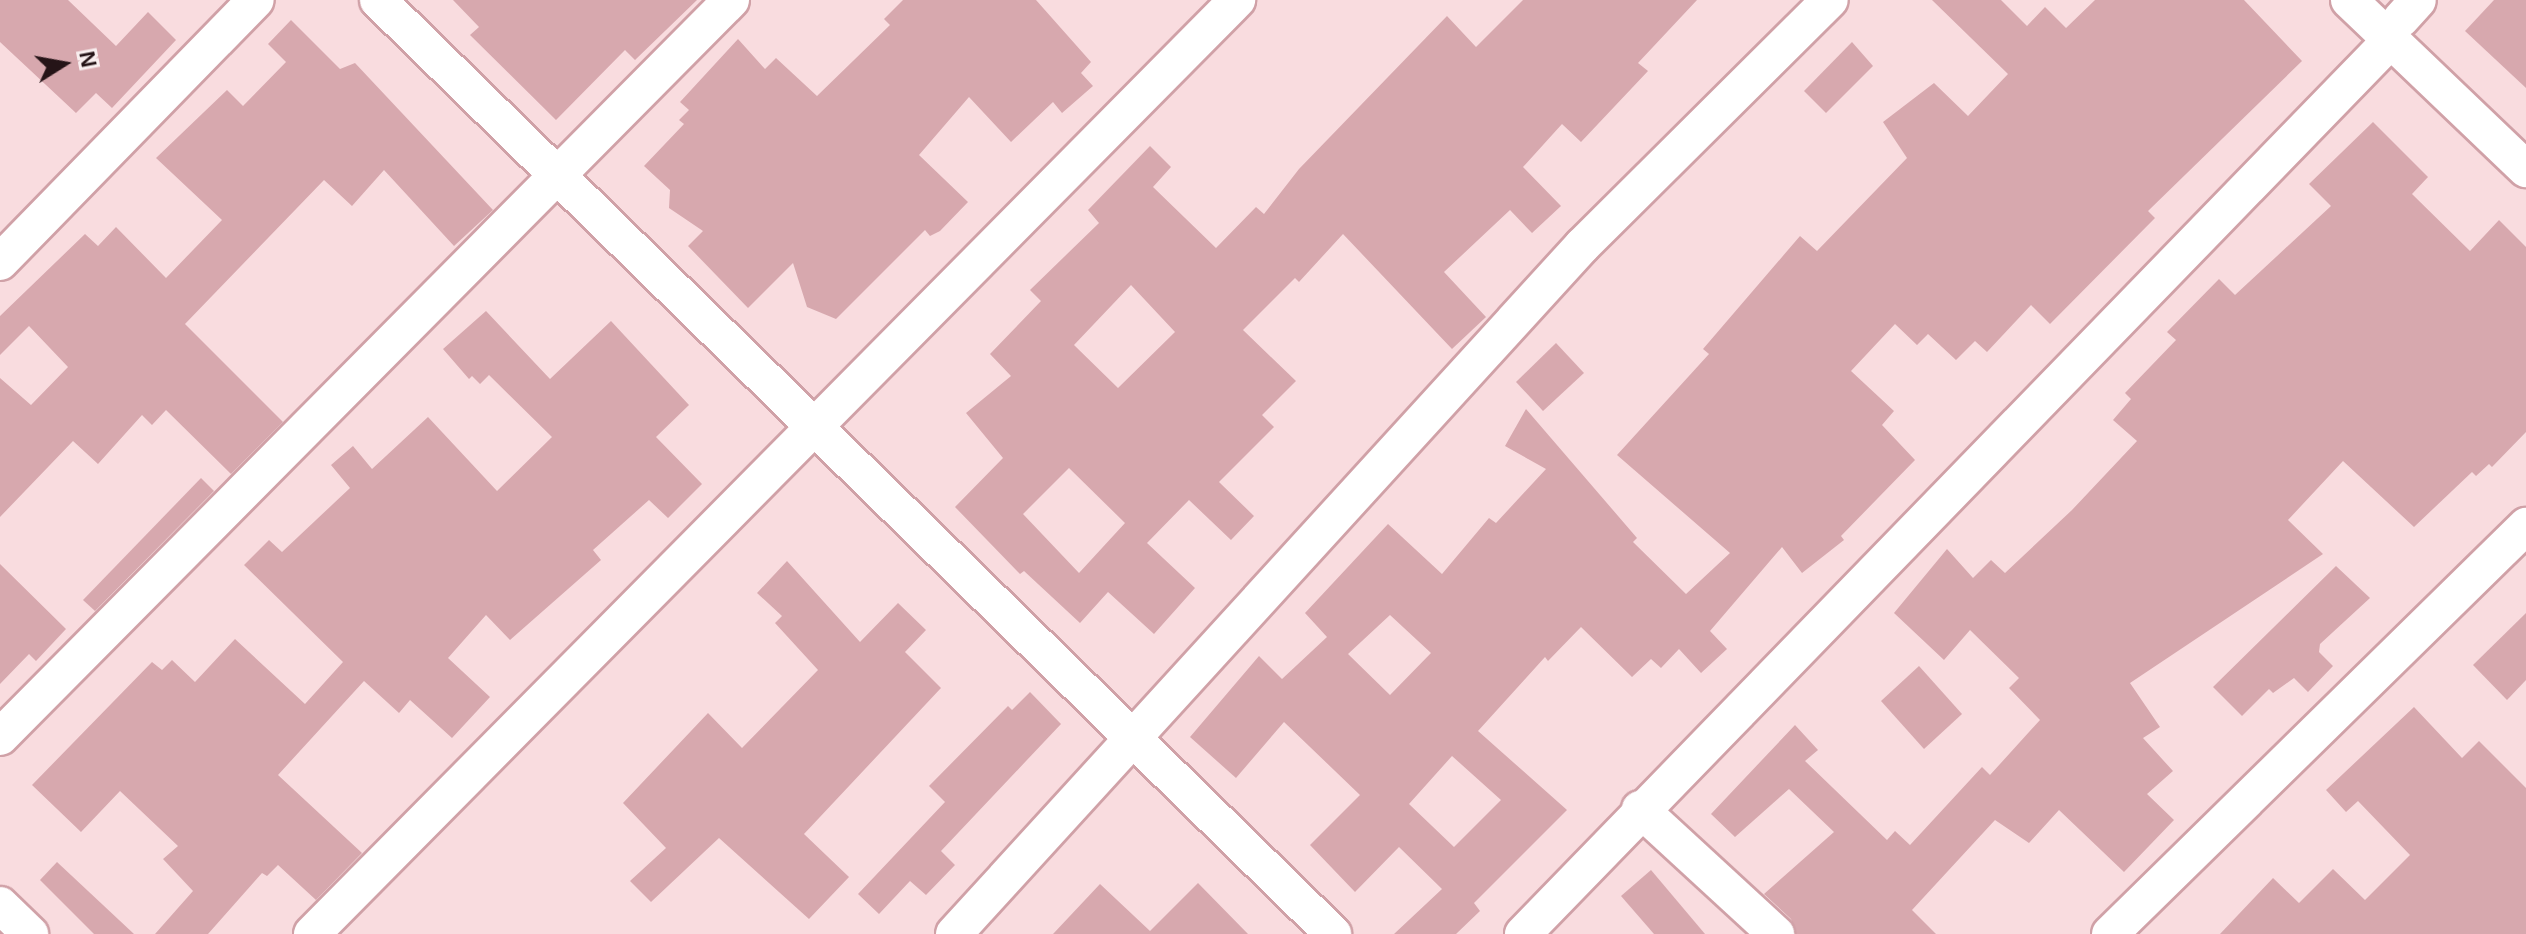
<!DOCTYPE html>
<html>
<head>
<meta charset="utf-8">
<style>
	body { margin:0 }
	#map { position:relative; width:2526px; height:934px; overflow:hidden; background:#f9dcdf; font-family:Arial,sans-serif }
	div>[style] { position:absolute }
	.building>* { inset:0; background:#d7a8ae }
	.roads { filter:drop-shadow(2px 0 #d0a1a7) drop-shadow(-2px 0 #d0a1a7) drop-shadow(0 2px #d0a1a7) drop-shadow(0 -2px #d0a1a7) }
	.minor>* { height:36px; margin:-18px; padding:0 18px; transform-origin:18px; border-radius:18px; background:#fff }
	span { translate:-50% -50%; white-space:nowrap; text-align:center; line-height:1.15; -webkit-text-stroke:8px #f9eeef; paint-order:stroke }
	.north { position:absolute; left:24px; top:24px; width:80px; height:80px; -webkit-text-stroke:6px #f9eeef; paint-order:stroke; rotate:79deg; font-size:22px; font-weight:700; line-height:32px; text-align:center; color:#251417 }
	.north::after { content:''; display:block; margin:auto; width:28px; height:36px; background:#251417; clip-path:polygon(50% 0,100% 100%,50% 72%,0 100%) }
</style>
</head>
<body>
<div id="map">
	<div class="building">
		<div style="clip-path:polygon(0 0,68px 0,116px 46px,148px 12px,176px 40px,112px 108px,96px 93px,76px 113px,0 42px)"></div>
		<div style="clip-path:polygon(453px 0,697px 0,635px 60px,625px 50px,556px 120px,470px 35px,479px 27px)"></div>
		<div style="clip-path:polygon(903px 0,1036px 0,1091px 62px,1081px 73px,1093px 86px,1062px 113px,1053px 102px,1011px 142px,969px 97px,919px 155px,968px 202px,940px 231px,930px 236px,925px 230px,836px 319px,807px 307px,793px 263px,748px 308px,688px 246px,703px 231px,669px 208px,670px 190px,644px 166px,684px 124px,679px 120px,689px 110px,680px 102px,738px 39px,765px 69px,776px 58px,817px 96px,890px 25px,884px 19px)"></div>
		<div style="clip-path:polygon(evenodd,1523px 0,1697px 0,1638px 63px,1648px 71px,1581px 142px,1562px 124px,1523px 167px,1561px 206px,1532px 233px,1510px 210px,1444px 272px,1486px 317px,1452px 349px,1343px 234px,1299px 282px,1295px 278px,1243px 330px,1296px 381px,1262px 415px,1274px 427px,1219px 482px,1254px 516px,1231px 540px,1189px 500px,1147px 543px,1195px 588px,1154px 634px,1108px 592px,1080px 623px,1024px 571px,1020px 574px,955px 507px,1003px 458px,966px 413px,1011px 376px,990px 354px,1041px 301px,1030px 290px,1099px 223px,1088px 210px,1150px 146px,1171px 167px,1153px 187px,1216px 248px,1256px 207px,1264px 214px,1299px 169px,1447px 16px,1476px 47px,1523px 0,1131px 285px,1175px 332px,1118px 388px,1074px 345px,1131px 285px,1523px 0,1069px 468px,1125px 523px,1079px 573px,1023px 514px,1069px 468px)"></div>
		<div style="clip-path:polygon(evenodd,1932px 0,2001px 0,2027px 26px,2045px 7px,2066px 28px,2095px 0,2244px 0,2302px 61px,2148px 211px,2155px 218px,2050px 324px,2031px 305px,1987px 352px,1975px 341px,1956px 360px,1928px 334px,1917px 345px,1895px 324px,1851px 371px,1894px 411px,1882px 425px,1915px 460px,1841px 536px,1844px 540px,1802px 573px,1782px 547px,1710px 631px,1727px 649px,1701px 673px,1679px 649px,1661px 668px,1651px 659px,1632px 677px,1581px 627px,1548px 661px,1545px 657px,1478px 731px,1567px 810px,1474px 903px,1480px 911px,1456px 934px,1394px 934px,1442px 889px,1399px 847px,1355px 892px,1310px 845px,1360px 795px,1284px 722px,1236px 778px,1190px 737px,1259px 656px,1282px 679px,1327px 637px,1305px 613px,1388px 524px,1442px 574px,1489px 518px,1496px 523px,1546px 469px,1505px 446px,1526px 409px,1637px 538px,1633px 542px,1686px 594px,1730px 553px,1617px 455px,1709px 354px,1703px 349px,1800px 236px,1817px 251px,1907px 158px,1883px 122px,1934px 83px,1968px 116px,2008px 74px,1932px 0,1390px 615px,1431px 653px,1390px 695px,1348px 654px,1390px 615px,1932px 0,1452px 756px,1501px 800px,1454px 847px,1409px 804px,1452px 756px)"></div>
		<div style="clip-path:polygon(2494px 0,2526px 0,2526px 88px,2465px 31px)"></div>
		<div style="clip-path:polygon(291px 20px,340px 69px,355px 63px,493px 210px,454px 246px,384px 170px,352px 206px,324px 180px,185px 324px,283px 422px,231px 474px,166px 410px,152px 425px,142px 415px,98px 464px,73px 441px,0 517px,0 378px,31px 405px,68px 367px,29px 326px,0 355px,0 316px,85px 234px,98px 246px,116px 227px,166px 278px,222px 220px,156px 158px,227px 90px,243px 106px,286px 62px,268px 44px)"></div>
		<div style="clip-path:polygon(1852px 42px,1873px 66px,1826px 113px,1804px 91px)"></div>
		<div style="clip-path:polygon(2373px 122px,2428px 177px,2412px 194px,2470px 251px,2499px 220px,2526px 247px,2526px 432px,2492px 467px,2489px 464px,2476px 476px,2472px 472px,2414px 527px,2343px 461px,2288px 520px,2323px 554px,2130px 683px,2160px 727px,2143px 738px,2173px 771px,2147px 794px,2174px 820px,2124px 872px,2059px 810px,2029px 843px,1995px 820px,1912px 910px,1936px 934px,1796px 934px,1791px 919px,1764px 894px,1834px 832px,1789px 789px,1735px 837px,1711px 814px,1795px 725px,1818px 750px,1805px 761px,1887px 840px,1895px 831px,1910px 845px,1982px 767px,1990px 775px,2040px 720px,2009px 688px,2019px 678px,1970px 630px,1944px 660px,1894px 613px,1947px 549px,1973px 578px,1991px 560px,2005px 573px,2072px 510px,2137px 441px,2113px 420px,2131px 399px,2125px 393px,2176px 340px,2167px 332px,2219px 279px,2235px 295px,2331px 206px,2309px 184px)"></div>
		<div style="clip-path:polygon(486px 311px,550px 379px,611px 321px,689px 405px,656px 437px,702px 484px,668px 518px,649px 500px,593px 550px,601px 560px,510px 640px,486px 615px,448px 658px,490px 697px,452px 738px,410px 700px,399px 713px,364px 681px,278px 775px,362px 853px,316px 900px,278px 865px,267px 876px,262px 873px,208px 934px,155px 934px,193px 891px,163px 859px,178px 846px,120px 791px,81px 832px,32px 785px,152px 662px,162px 670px,172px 660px,195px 682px,235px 639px,305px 704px,343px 662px,244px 565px,269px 540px,282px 552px,350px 488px,331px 465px,353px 446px,372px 469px,428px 417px,497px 491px,552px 437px,489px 375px,480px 384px,472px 376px,469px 379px,443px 349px)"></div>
		<div style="clip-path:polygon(1556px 343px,1584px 373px,1543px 411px,1516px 382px)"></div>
		<div style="clip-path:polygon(201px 478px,214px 491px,95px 611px,83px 600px)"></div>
		<div style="clip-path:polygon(787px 561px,860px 642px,898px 603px,926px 630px,905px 652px,941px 688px,804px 834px,849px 877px,809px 919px,719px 838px,651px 902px,630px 881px,666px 848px,623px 803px,708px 713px,742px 748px,818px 670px,775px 623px,782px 616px,757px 593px)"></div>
		<div style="clip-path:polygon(0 564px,66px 629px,36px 661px,29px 654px,0 684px)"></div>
		<div style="clip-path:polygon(2336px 566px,2370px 598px,2320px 644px,2319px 652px,2333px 666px,2308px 692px,2294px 678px,2273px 693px,2269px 689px,2242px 716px,2213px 687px)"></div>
		<div style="clip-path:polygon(2526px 613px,2526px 680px,2507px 700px,2473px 665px)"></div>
		<div style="clip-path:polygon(1919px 666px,1962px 714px,1924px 749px,1881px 701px)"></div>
		<div style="clip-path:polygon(1030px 692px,1061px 724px,941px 851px,955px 865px,926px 895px,910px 881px,879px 914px,858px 894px,945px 802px,929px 786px,1008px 706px,1012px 710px)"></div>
		<div style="clip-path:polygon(2414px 707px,2462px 758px,2479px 741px,2526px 788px,2526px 934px,2220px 934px,2273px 878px,2299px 903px,2333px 869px,2365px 900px,2410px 855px,2358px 801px,2346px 812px,2326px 790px)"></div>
		<div style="clip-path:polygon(57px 862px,134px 934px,94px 934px,40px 880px)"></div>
		<div style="clip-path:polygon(1651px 870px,1705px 934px,1654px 934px,1621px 896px)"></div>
		<div style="clip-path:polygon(1198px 883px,1248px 934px,1053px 934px,1100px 884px,1150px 931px)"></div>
	</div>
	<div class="roads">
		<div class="minor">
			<div style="left:378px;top:0;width:1336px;rotate:44.36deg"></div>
			<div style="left:2349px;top:0;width:245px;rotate:43.7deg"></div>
			<div style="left:2401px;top:19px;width:25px;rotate:-48deg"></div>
			<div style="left:0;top:262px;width:366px;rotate:-45.7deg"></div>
			<div style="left:0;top:737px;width:1038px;rotate:-45.23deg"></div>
			<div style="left:1640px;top:809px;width:185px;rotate:42.6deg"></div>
			<div style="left:0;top:905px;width:42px;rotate:44deg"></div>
			<div style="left:312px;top:934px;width:1315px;rotate:-45.28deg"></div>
			<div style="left:954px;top:934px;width:932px;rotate:-47.61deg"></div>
			<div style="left:1582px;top:246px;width:349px;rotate:-44.8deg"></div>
			<div style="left:1523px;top:934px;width:1246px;rotate:-45.85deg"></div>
			<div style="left:2110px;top:934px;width:583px;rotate:-44.44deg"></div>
		</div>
	</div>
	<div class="north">N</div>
</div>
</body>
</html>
